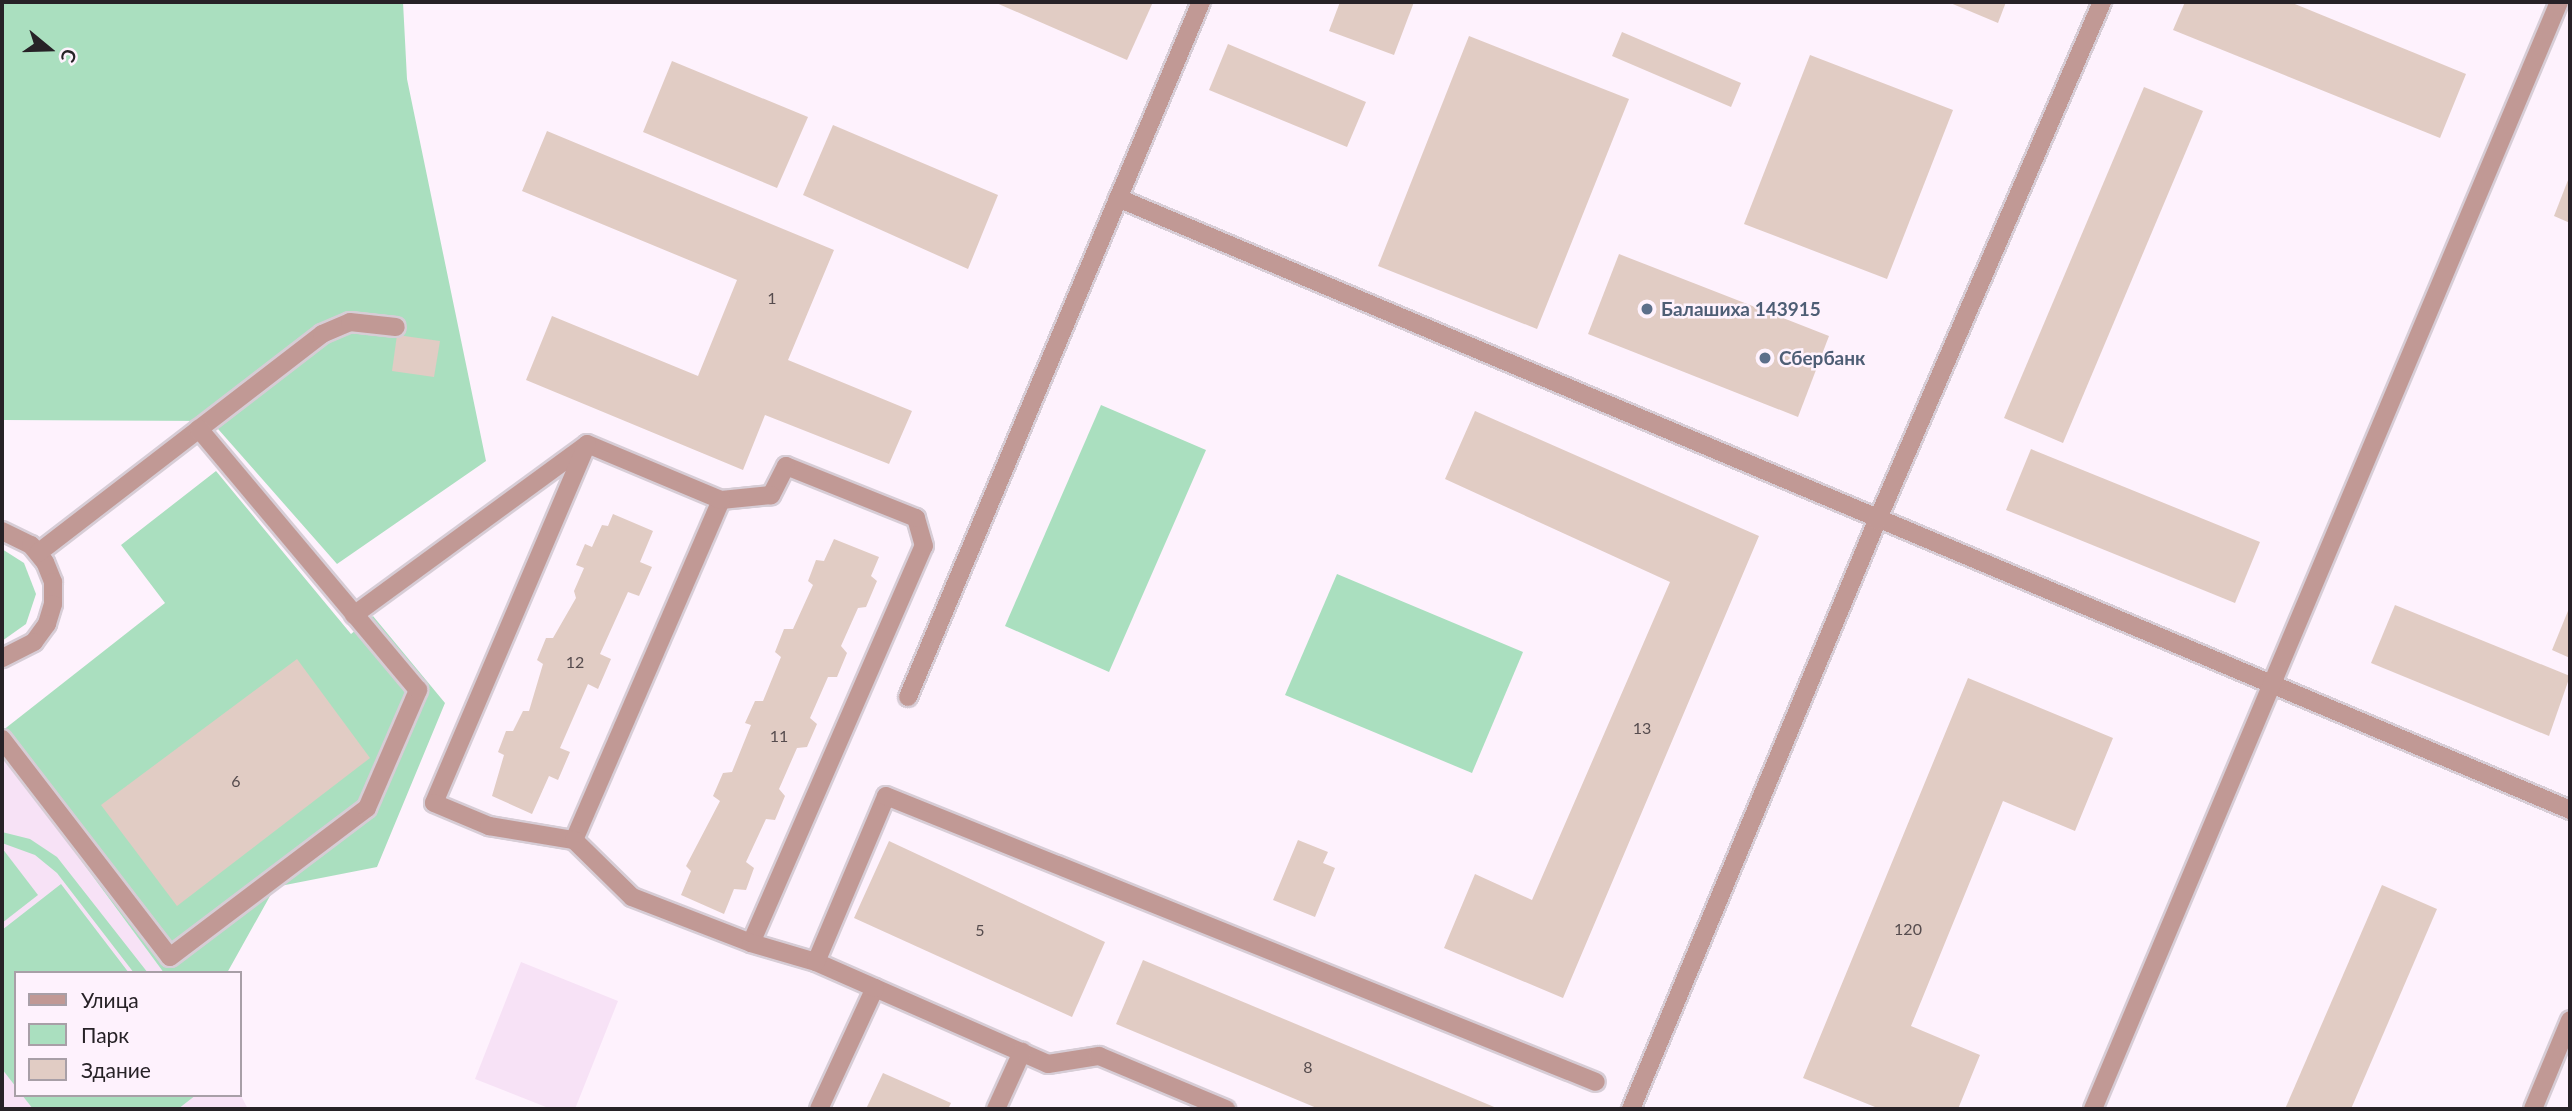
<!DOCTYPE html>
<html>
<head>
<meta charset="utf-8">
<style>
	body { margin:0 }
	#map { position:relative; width:2572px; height:1111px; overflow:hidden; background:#fef2fd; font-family:Lato,sans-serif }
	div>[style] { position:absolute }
	.built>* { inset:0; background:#f7e2f6 }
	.green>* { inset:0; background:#aadfbf }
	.building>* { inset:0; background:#e1ccc4 }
	.roads { filter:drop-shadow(2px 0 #d7cdd6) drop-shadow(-2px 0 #d7cdd6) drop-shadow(0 2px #d7cdd6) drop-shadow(0 -2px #d7cdd6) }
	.minor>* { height:18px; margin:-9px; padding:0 9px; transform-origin:9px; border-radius:9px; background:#c19995 }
	.dots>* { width:19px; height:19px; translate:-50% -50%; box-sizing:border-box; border:4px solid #fef2fd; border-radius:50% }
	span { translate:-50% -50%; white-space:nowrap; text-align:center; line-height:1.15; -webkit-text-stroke:5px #fef2fd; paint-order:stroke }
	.number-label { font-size:16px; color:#564c4e }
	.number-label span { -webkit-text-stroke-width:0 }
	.service-label { font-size:19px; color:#4e5e75; font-weight:700 }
	.left { translate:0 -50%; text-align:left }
	.frame { position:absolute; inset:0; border:4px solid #272227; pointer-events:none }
	.legend { position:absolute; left:14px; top:971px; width:228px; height:126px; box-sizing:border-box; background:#fef2fd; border:2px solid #a89fa7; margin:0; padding:9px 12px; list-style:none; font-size:21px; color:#272227 }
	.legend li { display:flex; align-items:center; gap:14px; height:35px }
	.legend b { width:35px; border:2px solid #a89fa7 }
	.north { position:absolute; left:14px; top:14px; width:70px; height:70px; -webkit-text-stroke:5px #fef2fd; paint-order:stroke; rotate:109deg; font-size:19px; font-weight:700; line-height:28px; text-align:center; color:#272227 }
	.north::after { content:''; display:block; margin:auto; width:24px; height:32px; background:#272227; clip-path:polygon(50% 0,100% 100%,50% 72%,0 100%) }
</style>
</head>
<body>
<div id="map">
	<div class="built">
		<div style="clip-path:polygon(2px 753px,164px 973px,16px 973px,16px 1095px,240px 1094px,248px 1109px,2px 1109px)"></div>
		<div style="clip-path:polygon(521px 962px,618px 1001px,575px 1109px,551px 1109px,475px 1079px)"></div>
	</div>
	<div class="green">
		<div style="clip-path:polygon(4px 2px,403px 2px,407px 79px,486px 461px,337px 564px,211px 421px,2px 420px)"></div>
		<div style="clip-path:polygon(1101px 405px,1206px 450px,1109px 672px,1005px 626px)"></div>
		<div style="clip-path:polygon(216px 471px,351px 634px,373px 616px,445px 703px,377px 867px,275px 887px,227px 973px,164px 973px,2px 753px,2px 731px,165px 603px,121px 545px)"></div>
		<div style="clip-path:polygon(2px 549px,24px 563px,36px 594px,26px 624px,2px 641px)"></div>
		<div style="clip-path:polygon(1337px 574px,1523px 652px,1472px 773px,1285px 695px)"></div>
		<div style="clip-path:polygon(2px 832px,30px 839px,57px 857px,148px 973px,134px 973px,57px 873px,35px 855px,2px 843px)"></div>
		<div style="clip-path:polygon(2px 848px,38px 895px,2px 923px)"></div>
		<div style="clip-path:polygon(61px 884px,129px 973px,16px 973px,16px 1087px,2px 1069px,2px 930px)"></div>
		<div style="clip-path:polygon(22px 1095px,196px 1095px,178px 1109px,33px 1109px)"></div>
	</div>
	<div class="building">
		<div style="clip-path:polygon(994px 2px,1153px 2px,1127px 60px)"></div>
		<div style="clip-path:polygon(1340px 2px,1414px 2px,1394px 55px,1329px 31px)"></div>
		<div style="clip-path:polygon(1948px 2px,2006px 2px,1998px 23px)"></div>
		<div style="clip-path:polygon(2185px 2px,2290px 2px,2466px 74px,2440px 138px,2173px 30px)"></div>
		<div style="clip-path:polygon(1622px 32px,1741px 83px,1731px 107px,1612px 56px)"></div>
		<div style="clip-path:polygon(1469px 36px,1629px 99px,1537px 329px,1378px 266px)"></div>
		<div style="clip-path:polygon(1228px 44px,1366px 102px,1347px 147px,1209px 90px)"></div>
		<div style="clip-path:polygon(1810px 55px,1953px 110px,1887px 279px,1744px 224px)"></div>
		<div style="clip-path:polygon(672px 61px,808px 117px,777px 188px,643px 132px)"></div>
		<div style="clip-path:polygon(2144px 87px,2203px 111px,2063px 443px,2004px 418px)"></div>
		<div style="clip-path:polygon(833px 125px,998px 195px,968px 269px,803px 195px)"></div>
		<div style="clip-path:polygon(547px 131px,834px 250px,788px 360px,912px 411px,889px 464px,765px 415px,743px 470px,526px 380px,552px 316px,698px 376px,737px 280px,522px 191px)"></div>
		<div style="clip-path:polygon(2570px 175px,2570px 223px,2554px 216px)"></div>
		<div style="clip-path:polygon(1619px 254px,1829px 336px,1798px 417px,1588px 334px)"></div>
		<div style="clip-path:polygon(397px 335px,440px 341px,434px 377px,392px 371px)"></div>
		<div style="clip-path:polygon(1475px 411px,1759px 536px,1563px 998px,1444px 948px,1475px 874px,1532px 900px,1670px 582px,1445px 479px)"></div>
		<div style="clip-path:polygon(2031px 449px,2260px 542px,2235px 603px,2006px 510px)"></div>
		<div style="clip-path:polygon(613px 514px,653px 531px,640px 562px,652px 567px,639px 596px,628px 592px,600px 654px,611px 659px,598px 689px,588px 684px,560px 748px,570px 752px,558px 780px,549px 776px,532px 814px,492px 796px,504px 755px,498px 752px,506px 731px,513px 731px,523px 711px,529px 711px,543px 664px,537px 660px,546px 638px,553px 638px,576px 598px,574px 591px,584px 568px,576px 565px,585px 544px,592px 547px,602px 525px,608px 526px)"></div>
		<div style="clip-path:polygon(834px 539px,879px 557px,871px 576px,877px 581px,866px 607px,858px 608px,841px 646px,847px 653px,837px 677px,828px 677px,810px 718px,817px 724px,807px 747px,797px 748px,779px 789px,785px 796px,775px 820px,766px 819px,746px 862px,754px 868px,746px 890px,734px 889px,724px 914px,681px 895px,691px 871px,686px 866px,720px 801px,713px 796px,723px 773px,732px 772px,751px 725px,745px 723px,755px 701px,763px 701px,781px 657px,775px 652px,784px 629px,793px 629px,813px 585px,808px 581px,816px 560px,824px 561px)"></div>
		<div style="clip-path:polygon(2395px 605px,2570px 676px,2549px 736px,2371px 663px)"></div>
		<div style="clip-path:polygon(2570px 606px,2570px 658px,2552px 650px)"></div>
		<div style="clip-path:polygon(297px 659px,370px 758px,177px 906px,101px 805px)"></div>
		<div style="clip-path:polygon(1968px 678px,2113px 738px,2075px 831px,2003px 801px,1911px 1026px,1980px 1055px,1958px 1109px,1880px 1109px,1803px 1078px)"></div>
		<div style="clip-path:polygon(1298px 840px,1328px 852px,1323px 863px,1335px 868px,1315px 917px,1273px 900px)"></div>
		<div style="clip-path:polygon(889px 841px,1105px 942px,1072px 1017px,854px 918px)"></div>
		<div style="clip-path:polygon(2382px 885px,2437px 909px,2351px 1109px,2285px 1109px)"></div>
		<div style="clip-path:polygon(1143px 960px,1499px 1109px,1319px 1109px,1116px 1024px)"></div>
		<div style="clip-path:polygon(883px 1073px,951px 1103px,948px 1109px,866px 1109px)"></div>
	</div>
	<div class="roads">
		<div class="minor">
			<div style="left:1118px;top:198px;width:1576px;rotate:22.85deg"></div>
			<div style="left:2px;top:531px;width:32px;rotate:26deg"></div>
			<div style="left:31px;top:545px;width:22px;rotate:51deg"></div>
			<div style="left:45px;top:562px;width:22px;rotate:68deg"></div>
			<div style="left:53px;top:582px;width:22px;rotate:90deg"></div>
			<div style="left:53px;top:604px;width:21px;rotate:107deg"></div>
			<div style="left:47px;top:624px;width:22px;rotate:126deg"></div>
			<div style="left:34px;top:642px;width:36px;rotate:153deg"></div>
			<div style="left:38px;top:553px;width:359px;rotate:-37.6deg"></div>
			<div style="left:322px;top:334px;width:30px;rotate:-23deg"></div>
			<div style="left:350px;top:322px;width:46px;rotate:6.2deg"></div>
			<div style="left:354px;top:615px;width:288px;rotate:-36.2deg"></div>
			<div style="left:908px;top:697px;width:754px;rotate:-67.14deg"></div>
			<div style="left:2px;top:739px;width:275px;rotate:52.4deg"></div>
			<div style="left:170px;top:957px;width:247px;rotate:-37.1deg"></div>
			<div style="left:367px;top:808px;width:129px;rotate:-66.6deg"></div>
			<div style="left:418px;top:690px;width:341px;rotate:-130deg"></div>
			<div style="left:574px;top:840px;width:370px;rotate:-66.6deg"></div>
			<div style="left:751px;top:943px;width:433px;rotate:-66.5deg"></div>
			<div style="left:924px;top:546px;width:29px;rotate:-106deg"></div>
			<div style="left:916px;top:518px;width:140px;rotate:-158.2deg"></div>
			<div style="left:786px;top:466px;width:33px;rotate:117deg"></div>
			<div style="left:771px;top:495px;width:50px;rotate:174.3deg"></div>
			<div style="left:721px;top:500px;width:145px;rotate:-157.3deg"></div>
			<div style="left:587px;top:444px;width:390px;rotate:113.1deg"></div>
			<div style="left:434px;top:803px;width:60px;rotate:22.7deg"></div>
			<div style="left:489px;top:826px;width:86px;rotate:9.4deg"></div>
			<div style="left:574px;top:840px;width:81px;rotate:44.5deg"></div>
			<div style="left:632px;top:897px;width:128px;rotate:21.1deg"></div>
			<div style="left:751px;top:943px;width:68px;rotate:16.3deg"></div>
			<div style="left:875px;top:988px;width:189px;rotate:23.7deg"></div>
			<div style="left:1048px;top:1064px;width:52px;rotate:-8.9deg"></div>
			<div style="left:1099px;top:1056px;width:138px;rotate:22.7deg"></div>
			<div style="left:819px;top:1109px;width:133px;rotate:-65.2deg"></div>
			<div style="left:875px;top:988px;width:64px;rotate:-156.2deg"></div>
			<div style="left:816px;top:962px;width:180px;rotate:-67.1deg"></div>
			<div style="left:886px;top:796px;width:765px;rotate:21.94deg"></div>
			<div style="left:996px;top:1109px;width:63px;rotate:-65.5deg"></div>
			<div style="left:1631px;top:1109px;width:637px;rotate:-67.3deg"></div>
			<div style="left:1877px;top:521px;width:566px;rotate:-66.56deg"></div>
			<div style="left:2093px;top:1109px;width:1201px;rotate:-67.17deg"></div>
			<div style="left:2533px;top:1109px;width:96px;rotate:-67.4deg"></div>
		</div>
	</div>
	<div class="dots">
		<div style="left:1647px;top:309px;background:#5c6f8a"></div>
		<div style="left:1765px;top:358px;background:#5c6f8a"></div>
	</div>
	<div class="number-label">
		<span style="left:772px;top:298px">1</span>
		<span style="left:575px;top:662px">12</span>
		<span style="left:1642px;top:728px">13</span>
		<span style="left:779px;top:736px">11</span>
		<span style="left:236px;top:781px">6</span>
		<span style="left:1908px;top:929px">120</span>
		<span style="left:980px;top:930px">5</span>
		<span style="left:1308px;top:1067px">8</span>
	</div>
	<div class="service-label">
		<span class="left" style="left:1661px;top:309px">Балашиха 143915</span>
		<span class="left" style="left:1779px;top:358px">Сбербанк</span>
	</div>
	<div class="frame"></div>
	<ul class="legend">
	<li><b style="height:9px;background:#c19995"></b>Улица</li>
	<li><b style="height:19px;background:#aadfbf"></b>Парк</li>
	<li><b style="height:19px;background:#e1ccc4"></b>Здание</li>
	</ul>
	<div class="north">С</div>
</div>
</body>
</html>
